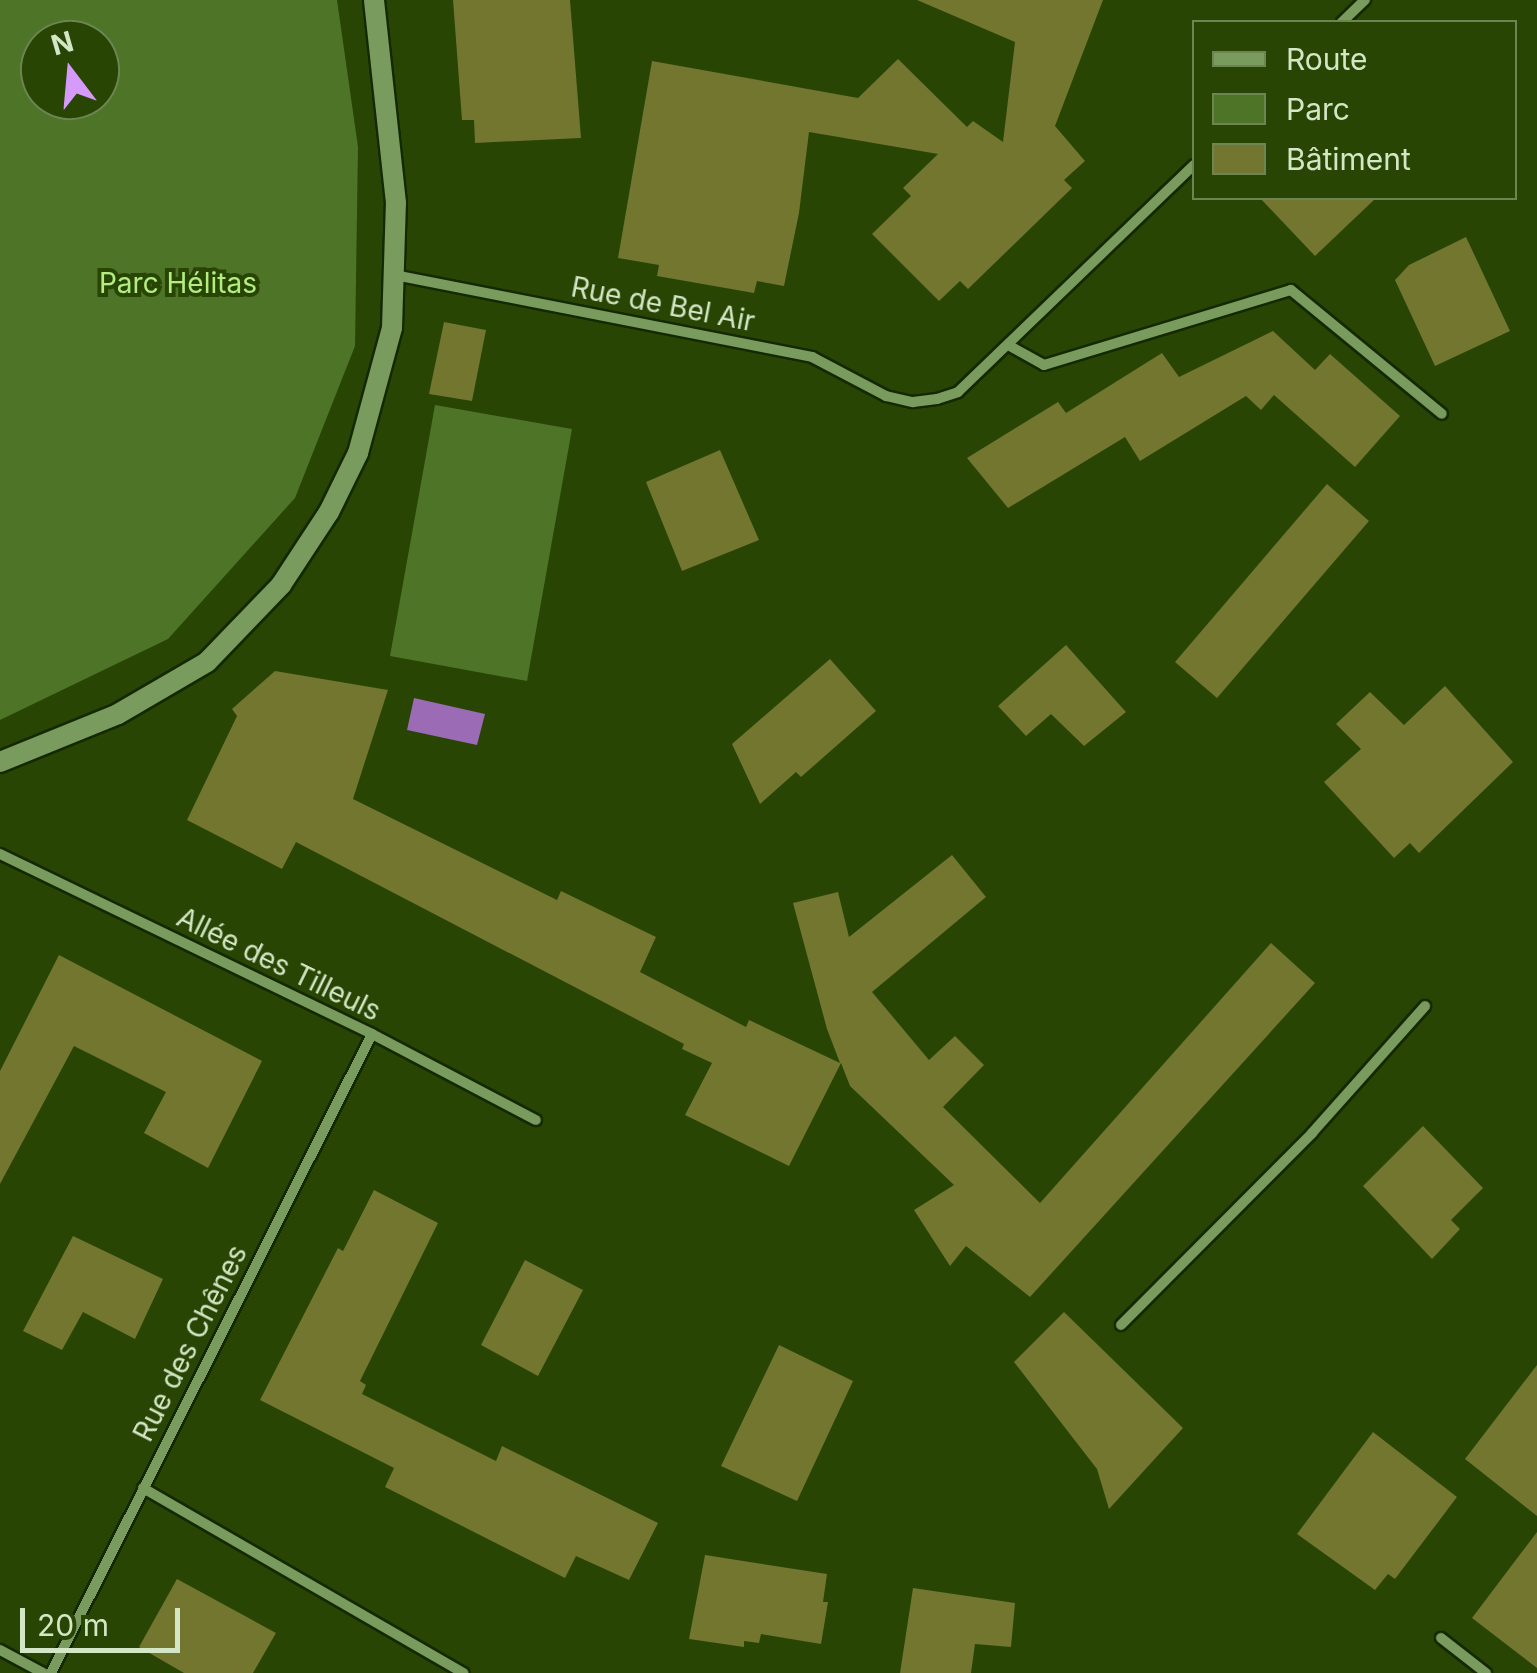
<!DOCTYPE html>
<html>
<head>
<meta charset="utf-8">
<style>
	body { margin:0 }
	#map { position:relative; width:1537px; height:1673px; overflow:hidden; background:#284504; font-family:Inter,sans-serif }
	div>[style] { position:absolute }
	.green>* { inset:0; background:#4d7427 }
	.water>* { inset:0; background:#9b6bb6 }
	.building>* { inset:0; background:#72762e }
	.roads { filter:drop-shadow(2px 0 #142900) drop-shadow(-2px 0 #142900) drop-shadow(0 2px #142900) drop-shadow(0 -2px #142900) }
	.minor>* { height:10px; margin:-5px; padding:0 5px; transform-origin:5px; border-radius:5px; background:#799b5e }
	.secondary>* { height:20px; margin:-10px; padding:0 10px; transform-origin:10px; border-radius:10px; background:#799b5e }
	span { translate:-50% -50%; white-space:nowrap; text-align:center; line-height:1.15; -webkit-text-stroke:8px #284504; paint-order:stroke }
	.park-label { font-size:28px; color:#b3ed81 }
	.street-label { font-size:28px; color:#d3e6c6 }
	.legend { position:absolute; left:1192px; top:20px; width:325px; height:180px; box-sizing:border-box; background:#284504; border:2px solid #6c8552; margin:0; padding:12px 18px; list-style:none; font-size:30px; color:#d3e6c6 }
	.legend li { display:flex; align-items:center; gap:20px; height:50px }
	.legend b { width:50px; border:2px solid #6c8552 }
	.north { position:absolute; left:20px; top:20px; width:100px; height:100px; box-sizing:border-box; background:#284504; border:2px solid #6c8552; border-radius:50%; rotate:344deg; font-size:28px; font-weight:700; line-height:40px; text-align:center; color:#d3e6c6 }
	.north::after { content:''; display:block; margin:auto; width:35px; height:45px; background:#d69bfa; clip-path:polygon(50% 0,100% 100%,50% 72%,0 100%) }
	.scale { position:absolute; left:20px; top:1608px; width:160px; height:45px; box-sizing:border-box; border:5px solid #d3e6c6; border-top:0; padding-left:12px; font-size:30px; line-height:35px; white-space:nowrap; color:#d3e6c6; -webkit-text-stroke:8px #284504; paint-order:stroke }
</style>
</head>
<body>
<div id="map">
	<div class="green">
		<div style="clip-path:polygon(evenodd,0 0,337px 0,358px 147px,355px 346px,295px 498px,168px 639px,0 720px,0 0,40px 40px,100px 40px,100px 100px,40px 100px,40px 40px)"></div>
		<div style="clip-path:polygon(435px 405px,572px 429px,527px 681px,390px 656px)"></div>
	</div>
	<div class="water">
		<div style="clip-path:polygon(414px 698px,485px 714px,477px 745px,407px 730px)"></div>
	</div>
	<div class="building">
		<div style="clip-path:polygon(453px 0,570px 0,581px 138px,475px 143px,474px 120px,462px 120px)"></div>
		<div style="clip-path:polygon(917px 0,1103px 0,1055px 126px,1085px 161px,1064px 180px,1072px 188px,968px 289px,960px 281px,939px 301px,872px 234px,911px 196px,903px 188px,938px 154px,809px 132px,799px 213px,784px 286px,757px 281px,754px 293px,657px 276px,659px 265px,618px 258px,652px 61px,858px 98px,898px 59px,967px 127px,973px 121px,1003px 142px,1015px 42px)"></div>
		<div style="clip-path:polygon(1260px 198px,1376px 198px,1315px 256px)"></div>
		<div style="clip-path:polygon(1466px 237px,1510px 331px,1435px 366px,1395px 280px,1409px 265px)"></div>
		<div style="clip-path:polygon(444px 322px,486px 330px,472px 401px,429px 394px)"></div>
		<div style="clip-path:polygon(1273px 331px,1315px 370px,1330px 354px,1400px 416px,1355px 467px,1274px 395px,1261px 410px,1246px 396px,1140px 461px,1125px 437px,1008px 508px,967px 458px,1058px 402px,1066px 413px,1162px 353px,1179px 377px)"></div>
		<div style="clip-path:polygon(720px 450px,759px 540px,682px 571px,646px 482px)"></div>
		<div style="clip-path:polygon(1327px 484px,1369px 521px,1217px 698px,1175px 662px)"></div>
		<div style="clip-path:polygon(1066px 645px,1126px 712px,1084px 746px,1051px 714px,1026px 736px,998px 706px)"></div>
		<div style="clip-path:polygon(830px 659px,876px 711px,801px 777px,796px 772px,760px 804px,732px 744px)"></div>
		<div style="clip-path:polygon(275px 671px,388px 690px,353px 799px,557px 900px,561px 891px,656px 937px,640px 972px,746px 1027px,749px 1020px,840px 1063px,827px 1029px,793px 903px,838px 892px,849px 937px,952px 855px,986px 897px,872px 992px,929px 1060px,955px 1036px,984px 1065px,943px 1107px,1040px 1203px,1271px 943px,1315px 983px,1030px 1297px,966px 1246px,950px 1266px,914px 1210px,954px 1185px,850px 1086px,841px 1063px,789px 1166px,685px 1115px,712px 1063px,682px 1049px,684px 1044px,296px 842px,282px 869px,187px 820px,237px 716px,232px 709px)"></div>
		<div style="clip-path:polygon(1445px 686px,1513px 762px,1419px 853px,1410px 843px,1394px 858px,1324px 782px,1361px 749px,1336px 724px,1370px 692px,1404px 725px)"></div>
		<div style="clip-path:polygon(59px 955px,262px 1061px,208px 1168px,144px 1133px,166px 1092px,74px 1046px,0 1184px,0 1071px)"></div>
		<div style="clip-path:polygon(1423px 1126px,1483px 1188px,1451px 1220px,1460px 1229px,1432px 1259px,1363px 1186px)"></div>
		<div style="clip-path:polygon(374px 1190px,438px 1223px,360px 1381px,366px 1385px,362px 1394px,496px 1461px,502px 1446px,658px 1523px,629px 1580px,576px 1556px,565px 1578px,385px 1487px,394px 1468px,260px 1400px,338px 1248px,343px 1251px)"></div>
		<div style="clip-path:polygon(73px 1236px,163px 1279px,135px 1339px,83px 1312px,62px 1350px,23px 1331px)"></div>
		<div style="clip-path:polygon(525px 1260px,583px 1290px,538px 1376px,481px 1345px)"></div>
		<div style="clip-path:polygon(1064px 1312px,1183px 1428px,1109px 1509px,1097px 1469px,1014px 1362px)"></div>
		<div style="clip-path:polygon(779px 1345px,853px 1381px,797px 1501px,721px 1466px)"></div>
		<div style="clip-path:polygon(1537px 1365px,1537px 1516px,1465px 1459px)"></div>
		<div style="clip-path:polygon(1373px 1432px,1457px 1497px,1395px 1579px,1388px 1574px,1375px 1590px,1297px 1534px)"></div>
		<div style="clip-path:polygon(1537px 1532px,1537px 1668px,1472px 1618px)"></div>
		<div style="clip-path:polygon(705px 1555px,827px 1574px,823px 1602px,828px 1602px,821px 1644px,761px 1634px,759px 1643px,744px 1641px,744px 1647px,689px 1639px)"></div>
		<div style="clip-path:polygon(177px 1579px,276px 1633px,253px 1673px,184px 1673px,139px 1647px)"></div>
		<div style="clip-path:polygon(913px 1588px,1015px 1603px,1011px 1647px,975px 1644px,971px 1673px,900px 1673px)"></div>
	</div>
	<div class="roads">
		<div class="minor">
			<div style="left:1342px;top:22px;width:32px;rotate:-44deg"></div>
			<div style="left:395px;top:275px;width:425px;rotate:11.1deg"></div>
			<div style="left:812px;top:357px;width:84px;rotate:27.8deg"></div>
			<div style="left:886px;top:396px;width:28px;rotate:13deg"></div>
			<div style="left:913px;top:402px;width:24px;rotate:-7deg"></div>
			<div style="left:937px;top:399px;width:22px;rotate:-18deg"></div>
			<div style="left:958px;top:392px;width:327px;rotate:-43.9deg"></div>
			<div style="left:1008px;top:345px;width:41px;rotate:29.1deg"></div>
			<div style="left:1044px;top:365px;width:258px;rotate:-16.9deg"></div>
			<div style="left:1291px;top:290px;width:195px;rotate:39.4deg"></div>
			<div style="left:0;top:854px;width:413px;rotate:25.8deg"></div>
			<div style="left:372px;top:1034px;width:185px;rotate:27.7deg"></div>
			<div style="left:1121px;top:1325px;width:271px;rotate:-45.1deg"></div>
			<div style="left:1312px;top:1133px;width:170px;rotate:-48.3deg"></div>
			<div style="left:143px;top:1488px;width:370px;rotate:30deg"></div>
			<div style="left:1441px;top:1638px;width:57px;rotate:37.9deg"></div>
			<div style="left:0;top:1650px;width:49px;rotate:28.1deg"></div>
			<div style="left:51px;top:1673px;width:715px;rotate:-63.33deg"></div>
		</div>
		<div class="secondary">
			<div style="left:0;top:762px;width:127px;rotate:-22.1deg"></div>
			<div style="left:118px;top:714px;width:103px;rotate:-30.3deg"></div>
			<div style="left:207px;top:662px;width:107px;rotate:-46.1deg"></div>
			<div style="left:281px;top:585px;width:87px;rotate:-56.7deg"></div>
			<div style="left:329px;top:512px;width:66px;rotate:-63.8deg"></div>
			<div style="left:358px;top:453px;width:130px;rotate:-74.8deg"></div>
			<div style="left:392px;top:328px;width:125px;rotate:-88.2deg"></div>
			<div style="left:396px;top:203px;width:204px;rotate:-96.2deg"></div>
		</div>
	</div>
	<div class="park-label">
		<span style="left:178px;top:283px">Parc Hélitas</span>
	</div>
	<div class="street-label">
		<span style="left:663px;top:304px;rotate:11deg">Rue de Bel Air</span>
		<span style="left:279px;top:964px;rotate:26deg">Allée des Tilleuls</span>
		<span style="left:190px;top:1343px;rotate:-63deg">Rue des Chênes</span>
	</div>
	<ul class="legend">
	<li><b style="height:12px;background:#799b5e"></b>Route</li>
	<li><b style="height:28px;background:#4d7427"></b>Parc</li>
	<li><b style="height:28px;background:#72762e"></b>Bâtiment</li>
	</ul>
	<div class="north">N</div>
	<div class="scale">20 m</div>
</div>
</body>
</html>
